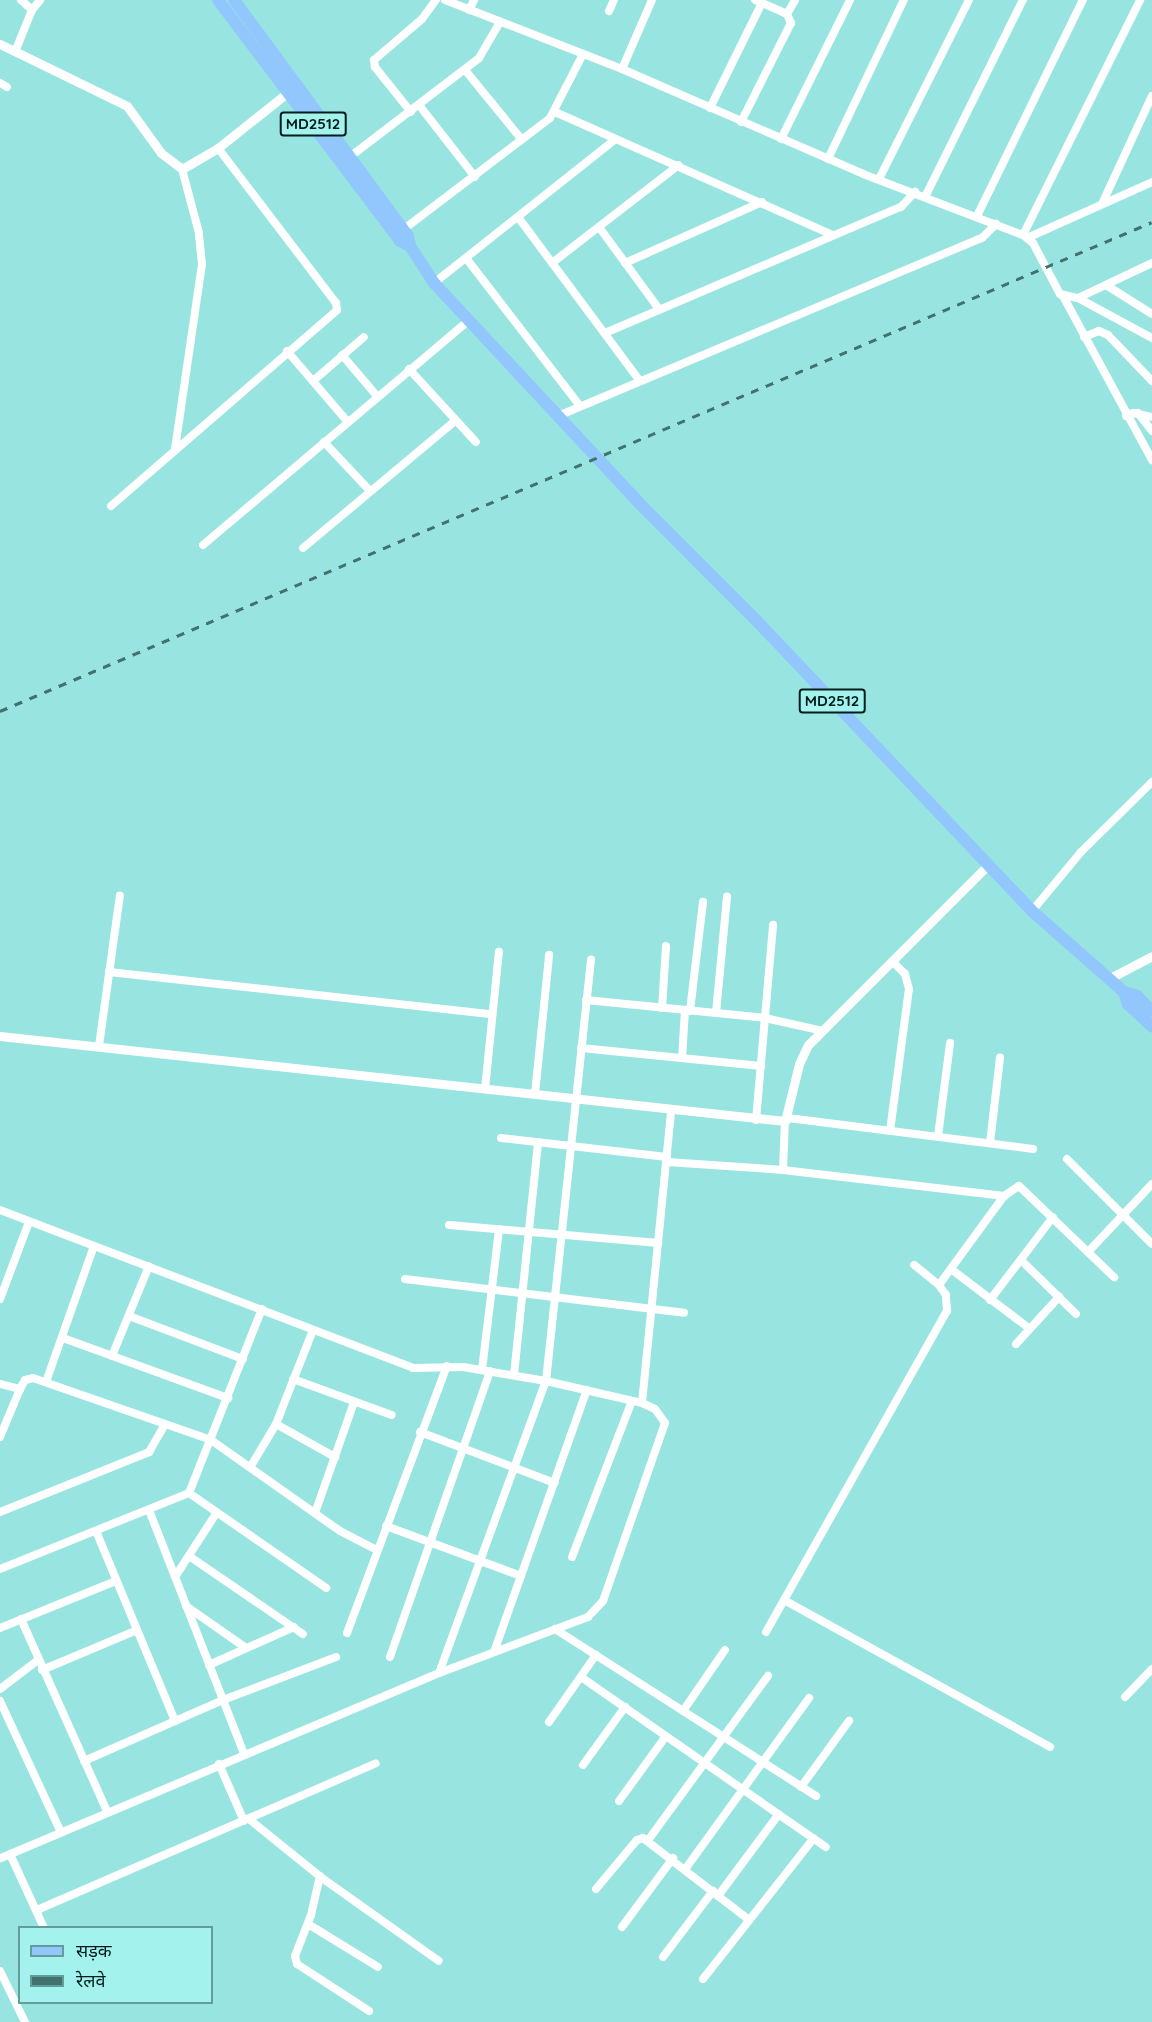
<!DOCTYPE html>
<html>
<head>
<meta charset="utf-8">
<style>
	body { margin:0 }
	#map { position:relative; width:1152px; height:2022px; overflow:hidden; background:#97e4e0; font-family:Quicksand,"Noto Sans Devanagari",sans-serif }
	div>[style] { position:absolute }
	.minor>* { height:8px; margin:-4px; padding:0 4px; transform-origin:4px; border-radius:4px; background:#fff }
	.tertiary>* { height:9px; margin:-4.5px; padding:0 4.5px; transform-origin:4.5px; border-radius:4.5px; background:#fff }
	.primary>* { height:12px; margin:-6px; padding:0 6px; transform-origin:6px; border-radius:6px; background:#92c7fd }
	.rail>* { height:3px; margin-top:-1.5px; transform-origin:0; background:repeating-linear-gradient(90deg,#417270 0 8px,transparent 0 16px) }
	span { translate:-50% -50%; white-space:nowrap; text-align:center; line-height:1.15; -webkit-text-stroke:6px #a4f2ed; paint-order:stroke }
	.shield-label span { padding:2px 4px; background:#a4f2ed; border:2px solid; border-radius:4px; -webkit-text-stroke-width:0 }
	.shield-label { font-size:15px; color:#001d1c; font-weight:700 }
	.legend { position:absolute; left:18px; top:1926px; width:195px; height:78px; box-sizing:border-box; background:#a4f2ed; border:2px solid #629d99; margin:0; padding:8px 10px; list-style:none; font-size:18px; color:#001d1c }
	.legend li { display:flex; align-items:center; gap:12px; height:30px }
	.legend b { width:30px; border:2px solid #629d99 }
</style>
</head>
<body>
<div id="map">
	<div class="minor">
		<div style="left:21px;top:0;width:15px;rotate:42deg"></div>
		<div style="left:445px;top:0;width:190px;rotate:21.3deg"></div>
		<div style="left:622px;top:69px;width:263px;rotate:23.5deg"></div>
		<div style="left:863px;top:174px;width:171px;rotate:20.9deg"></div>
		<div style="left:1023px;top:235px;width:13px;rotate:39deg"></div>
		<div style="left:1033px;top:243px;width:58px;rotate:62.1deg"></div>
		<div style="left:1060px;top:294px;width:18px;rotate:13deg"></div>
		<div style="left:1078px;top:298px;width:84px;rotate:28.4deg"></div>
		<div style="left:469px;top:10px;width:11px;rotate:-63deg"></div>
		<div style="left:609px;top:11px;width:12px;rotate:-66deg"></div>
		<div style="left:787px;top:14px;width:16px;rotate:-60deg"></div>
		<div style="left:15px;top:52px;width:45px;rotate:-68deg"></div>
		<div style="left:32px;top:10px;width:13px;rotate:-51deg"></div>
		<div style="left:622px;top:69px;width:75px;rotate:-66.5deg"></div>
		<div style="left:465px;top:70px;width:90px;rotate:50.8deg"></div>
		<div style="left:0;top:83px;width:8px;rotate:30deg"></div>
		<div style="left:419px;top:105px;width:91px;rotate:52.1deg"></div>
		<div style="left:710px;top:108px;width:117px;rotate:-63.7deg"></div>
		<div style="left:411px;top:112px;width:58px;rotate:-128.7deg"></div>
		<div style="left:375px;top:67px;width:7px;rotate:-98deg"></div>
		<div style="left:374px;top:60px;width:63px;rotate:-40.5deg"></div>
		<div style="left:422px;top:19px;width:24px;rotate:-54deg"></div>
		<div style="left:555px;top:112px;width:304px;rotate:23.9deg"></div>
		<div style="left:741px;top:122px;width:111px;rotate:-63.2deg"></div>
		<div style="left:791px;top:23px;width:10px;rotate:-114deg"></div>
		<div style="left:787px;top:14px;width:35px;rotate:-156deg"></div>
		<div style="left:781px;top:139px;width:155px;rotate:-63.6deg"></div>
		<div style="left:351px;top:156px;width:161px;rotate:-37.4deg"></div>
		<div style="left:479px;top:58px;width:42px;rotate:-59.7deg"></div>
		<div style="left:828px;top:159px;width:176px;rotate:-64.5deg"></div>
		<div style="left:879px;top:179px;width:200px;rotate:-63.3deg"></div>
		<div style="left:926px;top:195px;width:218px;rotate:-63.6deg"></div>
		<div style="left:1102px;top:204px;width:119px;rotate:-65.2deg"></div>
		<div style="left:977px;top:216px;width:241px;rotate:-63.9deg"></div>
		<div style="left:518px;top:217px;width:203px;rotate:53.4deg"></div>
		<div style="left:599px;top:227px;width:102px;rotate:53.8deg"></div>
		<div style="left:404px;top:229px;width:183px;rotate:-37.2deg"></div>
		<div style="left:550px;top:118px;width:72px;rotate:-62.7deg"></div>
		<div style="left:1023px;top:235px;width:263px;rotate:-63.5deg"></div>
		<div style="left:1027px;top:238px;width:137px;rotate:-24.1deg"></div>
		<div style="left:466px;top:258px;width:187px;rotate:52.4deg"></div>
		<div style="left:552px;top:263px;width:160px;rotate:-37.7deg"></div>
		<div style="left:625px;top:263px;width:150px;rotate:-24deg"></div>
		<div style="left:434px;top:283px;width:232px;rotate:-38.4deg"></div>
		<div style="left:1106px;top:285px;width:54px;rotate:32.2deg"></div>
		<div style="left:1063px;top:296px;width:187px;rotate:61.5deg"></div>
		<div style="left:1078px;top:298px;width:82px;rotate:-25.3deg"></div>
		<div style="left:605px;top:333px;width:322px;rotate:-23.1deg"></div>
		<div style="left:901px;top:207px;width:21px;rotate:-47deg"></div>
		<div style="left:1084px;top:337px;width:16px;rotate:-22deg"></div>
		<div style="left:1099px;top:331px;width:10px;rotate:24deg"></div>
		<div style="left:1108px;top:335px;width:64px;rotate:46.3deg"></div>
		<div style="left:287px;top:351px;width:92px;rotate:49.4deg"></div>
		<div style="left:342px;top:355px;width:54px;rotate:49.5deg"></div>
		<div style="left:409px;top:369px;width:99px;rotate:47.5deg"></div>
		<div style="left:313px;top:381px;width:67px;rotate:-40.8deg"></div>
		<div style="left:1138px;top:413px;width:23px;rotate:52deg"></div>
		<div style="left:558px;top:416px;width:460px;rotate:-22.8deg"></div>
		<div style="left:982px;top:238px;width:20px;rotate:-45deg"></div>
		<div style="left:1126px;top:416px;width:8px;rotate:-23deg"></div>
		<div style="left:1133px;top:413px;width:19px;rotate:12deg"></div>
		<div style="left:324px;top:442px;width:67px;rotate:46.8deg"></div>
		<div style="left:175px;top:449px;width:187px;rotate:-81.7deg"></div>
		<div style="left:202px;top:264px;width:31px;rotate:-96deg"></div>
		<div style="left:199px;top:233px;width:66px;rotate:-104.9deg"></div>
		<div style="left:111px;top:506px;width:299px;rotate:-40.9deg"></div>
		<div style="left:337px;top:310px;width:7px;rotate:-98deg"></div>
		<div style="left:336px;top:303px;width:195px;rotate:-127.3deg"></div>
		<div style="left:203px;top:545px;width:348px;rotate:-40.2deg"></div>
		<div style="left:303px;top:548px;width:199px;rotate:-39.9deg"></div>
		<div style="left:1032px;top:911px;width:77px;rotate:-50.3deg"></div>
		<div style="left:1081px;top:852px;width:100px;rotate:-44.6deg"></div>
		<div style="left:109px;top:972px;width:384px;rotate:6.3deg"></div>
		<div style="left:586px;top:1000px;width:180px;rotate:5.7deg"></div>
		<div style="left:765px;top:1018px;width:59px;rotate:12.6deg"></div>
		<div style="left:662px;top:1008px;width:62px;rotate:-86.3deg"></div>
		<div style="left:690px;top:1011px;width:110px;rotate:-83.2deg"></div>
		<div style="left:716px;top:1013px;width:117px;rotate:-84.6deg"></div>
		<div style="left:99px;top:1046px;width:152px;rotate:-82.1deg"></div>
		<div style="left:581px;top:1048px;width:181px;rotate:5.7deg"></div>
		<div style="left:682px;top:1058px;width:48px;rotate:-86.4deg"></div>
		<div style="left:485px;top:1089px;width:138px;rotate:-84.2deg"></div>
		<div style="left:535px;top:1094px;width:140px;rotate:-84.2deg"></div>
		<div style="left:788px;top:1118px;width:247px;rotate:7.2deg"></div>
		<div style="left:756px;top:1120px;width:196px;rotate:-85deg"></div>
		<div style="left:890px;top:1131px;width:143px;rotate:-82.4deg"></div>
		<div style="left:909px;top:989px;width:16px;rotate:-105deg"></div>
		<div style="left:905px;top:974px;width:18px;rotate:-135deg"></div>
		<div style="left:938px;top:1136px;width:94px;rotate:-82.6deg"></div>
		<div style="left:501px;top:1138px;width:167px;rotate:6.5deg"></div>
		<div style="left:990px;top:1143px;width:86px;rotate:-83.3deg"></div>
		<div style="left:1067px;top:1159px;width:120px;rotate:45deg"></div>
		<div style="left:667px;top:1162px;width:116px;rotate:3.9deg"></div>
		<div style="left:783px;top:1170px;width:223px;rotate:6.7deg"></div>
		<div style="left:783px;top:1170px;width:49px;rotate:-87.7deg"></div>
		<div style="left:0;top:1210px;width:442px;rotate:20.9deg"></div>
		<div style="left:413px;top:1368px;width:50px;rotate:-1.1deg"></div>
		<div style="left:463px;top:1367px;width:84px;rotate:9.6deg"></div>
		<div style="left:546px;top:1381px;width:98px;rotate:12.9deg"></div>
		<div style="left:642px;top:1403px;width:14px;rotate:25deg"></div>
		<div style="left:655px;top:1409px;width:17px;rotate:54deg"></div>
		<div style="left:665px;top:1423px;width:188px;rotate:109.2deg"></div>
		<div style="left:603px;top:1601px;width:22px;rotate:133deg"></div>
		<div style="left:588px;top:1617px;width:159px;rotate:159.4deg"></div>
		<div style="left:439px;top:1673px;width:476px;rotate:157.1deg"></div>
		<div style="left:449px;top:1225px;width:210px;rotate:4.9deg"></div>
		<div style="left:1088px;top:1252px;width:93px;rotate:-46.7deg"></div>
		<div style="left:1021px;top:1260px;width:77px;rotate:44.5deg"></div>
		<div style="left:951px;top:1269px;width:99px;rotate:37.2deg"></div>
		<div style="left:405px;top:1279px;width:281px;rotate:6.9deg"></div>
		<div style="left:939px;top:1285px;width:110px;rotate:-53.9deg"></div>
		<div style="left:1004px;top:1196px;width:18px;rotate:-34deg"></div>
		<div style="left:1019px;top:1186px;width:132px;rotate:43.8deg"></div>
		<div style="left:0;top:1299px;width:82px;rotate:-69.4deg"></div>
		<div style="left:990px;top:1300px;width:104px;rotate:-52.8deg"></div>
		<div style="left:129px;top:1316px;width:122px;rotate:20.7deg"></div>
		<div style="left:63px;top:1338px;width:176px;rotate:20deg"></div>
		<div style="left:1016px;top:1344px;width:64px;rotate:-47.5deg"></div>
		<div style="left:112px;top:1356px;width:97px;rotate:-67.7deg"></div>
		<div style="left:482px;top:1370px;width:142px;rotate:-83.1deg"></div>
		<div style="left:514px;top:1375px;width:234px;rotate:-84.1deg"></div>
		<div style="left:293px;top:1379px;width:105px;rotate:20deg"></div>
		<div style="left:46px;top:1382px;width:144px;rotate:-70.6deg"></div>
		<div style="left:0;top:1384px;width:21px;rotate:14deg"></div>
		<div style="left:20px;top:1389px;width:10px;rotate:-61deg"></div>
		<div style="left:25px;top:1380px;width:8px;rotate:-14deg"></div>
		<div style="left:33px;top:1378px;width:188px;rotate:19.2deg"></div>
		<div style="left:211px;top:1440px;width:158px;rotate:35.2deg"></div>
		<div style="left:340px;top:1531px;width:42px;rotate:27.2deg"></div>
		<div style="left:642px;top:1403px;width:294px;rotate:-84.3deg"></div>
		<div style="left:276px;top:1424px;width:68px;rotate:29.2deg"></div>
		<div style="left:420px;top:1432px;width:144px;rotate:20.7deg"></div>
		<div style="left:0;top:1437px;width:52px;rotate:-67.4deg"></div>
		<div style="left:251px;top:1466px;width:49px;rotate:-59.2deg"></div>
		<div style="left:276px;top:1424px;width:101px;rotate:-68.5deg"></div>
		<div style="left:189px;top:1493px;width:167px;rotate:34.7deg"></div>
		<div style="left:149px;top:1510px;width:262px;rotate:68.7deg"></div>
		<div style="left:0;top:1512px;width:161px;rotate:-21.9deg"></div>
		<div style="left:149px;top:1452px;width:32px;rotate:-60deg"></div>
		<div style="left:315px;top:1513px;width:118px;rotate:-70.6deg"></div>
		<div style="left:386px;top:1526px;width:144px;rotate:20.3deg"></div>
		<div style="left:96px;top:1531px;width:206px;rotate:67.4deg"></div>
		<div style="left:189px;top:1556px;width:138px;rotate:34.4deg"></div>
		<div style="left:572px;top:1557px;width:167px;rotate:-69deg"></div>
		<div style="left:0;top:1569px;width:204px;rotate:-21.9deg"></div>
		<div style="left:189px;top:1493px;width:198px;rotate:-68.4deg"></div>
		<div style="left:175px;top:1577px;width:77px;rotate:-57.1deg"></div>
		<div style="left:784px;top:1600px;width:304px;rotate:28.9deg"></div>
		<div style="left:186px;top:1606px;width:73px;rotate:35deg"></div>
		<div style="left:21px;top:1619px;width:210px;rotate:65.9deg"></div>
		<div style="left:0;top:1628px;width:125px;rotate:-22.1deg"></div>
		<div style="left:555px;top:1629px;width:310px;rotate:32.6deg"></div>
		<div style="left:766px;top:1632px;width:369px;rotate:-60.6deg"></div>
		<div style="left:947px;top:1311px;width:16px;rotate:-94deg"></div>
		<div style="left:946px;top:1295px;width:12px;rotate:-125deg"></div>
		<div style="left:939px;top:1285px;width:32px;rotate:-141deg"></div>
		<div style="left:347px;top:1633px;width:285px;rotate:-69.5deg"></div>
		<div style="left:494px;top:1652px;width:278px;rotate:-70.5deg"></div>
		<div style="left:390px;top:1657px;width:303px;rotate:-70.7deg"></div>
		<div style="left:209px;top:1665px;width:93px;rotate:-24.1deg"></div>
		<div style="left:42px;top:1670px;width:103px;rotate:-22.8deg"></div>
		<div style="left:439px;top:1673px;width:311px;rotate:-69.9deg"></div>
		<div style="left:546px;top:1381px;width:424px;rotate:-83.9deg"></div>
		<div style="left:581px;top:1677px;width:298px;rotate:34.8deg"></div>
		<div style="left:0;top:1689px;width:48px;rotate:-37.3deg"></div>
		<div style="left:1125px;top:1697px;width:39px;rotate:-46deg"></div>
		<div style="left:0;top:1701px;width:142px;rotate:65.1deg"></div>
		<div style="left:683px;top:1711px;width:74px;rotate:-55.5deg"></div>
		<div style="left:549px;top:1722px;width:82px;rotate:-55deg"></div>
		<div style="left:84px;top:1761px;width:152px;rotate:-23.7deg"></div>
		<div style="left:223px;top:1700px;width:121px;rotate:-20.8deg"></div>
		<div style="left:219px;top:1764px;width:62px;rotate:66.3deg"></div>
		<div style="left:583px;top:1765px;width:72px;rotate:-54.1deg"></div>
		<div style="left:801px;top:1787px;width:82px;rotate:-54deg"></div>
		<div style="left:619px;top:1801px;width:80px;rotate:-54.1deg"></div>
		<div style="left:249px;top:1819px;width:94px;rotate:38.9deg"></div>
		<div style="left:322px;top:1878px;width:143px;rotate:35.4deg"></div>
		<div style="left:649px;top:1839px;width:202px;rotate:-53.9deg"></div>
		<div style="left:10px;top:1854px;width:81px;rotate:65.3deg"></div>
		<div style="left:686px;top:1868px;width:210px;rotate:-54.1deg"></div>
		<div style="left:320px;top:1876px;width:40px;rotate:103deg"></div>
		<div style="left:311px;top:1915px;width:44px;rotate:111.3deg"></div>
		<div style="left:295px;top:1956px;width:8px;rotate:76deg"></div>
		<div style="left:297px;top:1964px;width:86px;rotate:33.1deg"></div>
		<div style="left:596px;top:1889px;width:64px;rotate:-50.1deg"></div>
		<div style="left:637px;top:1840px;width:6px;rotate:-18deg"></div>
		<div style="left:643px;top:1838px;width:134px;rotate:37.7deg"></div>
		<div style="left:718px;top:1896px;width:102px;rotate:-53.4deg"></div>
		<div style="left:37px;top:1910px;width:369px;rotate:-23.4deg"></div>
		<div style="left:308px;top:1924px;width:82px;rotate:31.6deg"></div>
		<div style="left:622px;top:1927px;width:86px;rotate:-53.5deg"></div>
		<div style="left:663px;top:1957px;width:83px;rotate:-52.9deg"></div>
		<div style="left:0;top:1971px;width:57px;rotate:63.9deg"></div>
		<div style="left:703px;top:1979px;width:179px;rotate:-51.8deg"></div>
	</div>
	<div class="tertiary">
		<div style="left:0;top:44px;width:141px;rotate:26deg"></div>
		<div style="left:127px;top:106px;width:58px;rotate:54.1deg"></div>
		<div style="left:161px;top:153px;width:26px;rotate:37deg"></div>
		<div style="left:182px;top:169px;width:42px;rotate:-30.3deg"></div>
		<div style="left:218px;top:148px;width:95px;rotate:-38.6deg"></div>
		<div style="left:1110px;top:978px;width:47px;rotate:-27.6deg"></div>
		<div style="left:0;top:1036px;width:790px;rotate:6.18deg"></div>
		<div style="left:785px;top:1121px;width:59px;rotate:-76.2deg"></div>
		<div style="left:799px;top:1064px;width:21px;rotate:-65deg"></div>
		<div style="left:808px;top:1045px;width:255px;rotate:-45deg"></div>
	</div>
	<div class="primary">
		<div style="left:218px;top:0;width:302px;rotate:52.9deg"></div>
		<div style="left:400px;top:241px;width:11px;rotate:27deg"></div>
		<div style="left:234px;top:0;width:293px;rotate:53.6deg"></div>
		<div style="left:408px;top:236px;width:10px;rotate:79deg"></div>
		<div style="left:410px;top:246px;width:44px;rotate:57deg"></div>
		<div style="left:434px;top:283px;width:299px;rotate:47deg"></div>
		<div style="left:638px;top:502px;width:165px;rotate:45deg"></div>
		<div style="left:755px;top:619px;width:402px;rotate:46.5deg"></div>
		<div style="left:1032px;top:911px;width:123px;rotate:41.4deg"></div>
		<div style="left:1124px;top:992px;width:14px;rotate:17deg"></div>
		<div style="left:1137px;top:996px;width:21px;rotate:45deg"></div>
		<div style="left:1124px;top:992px;width:13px;rotate:72deg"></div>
		<div style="left:1128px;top:1004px;width:33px;rotate:43deg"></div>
	</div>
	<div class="rail">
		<div style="left:0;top:711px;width:1251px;rotate:-23deg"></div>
	</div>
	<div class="shield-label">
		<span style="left:313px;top:124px">MD2512</span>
		<span style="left:832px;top:701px">MD2512</span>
	</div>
	<ul class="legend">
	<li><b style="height:8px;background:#92c7fd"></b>सड़क</li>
	<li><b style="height:8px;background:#417270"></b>रेलवे</li>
	</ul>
</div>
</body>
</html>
